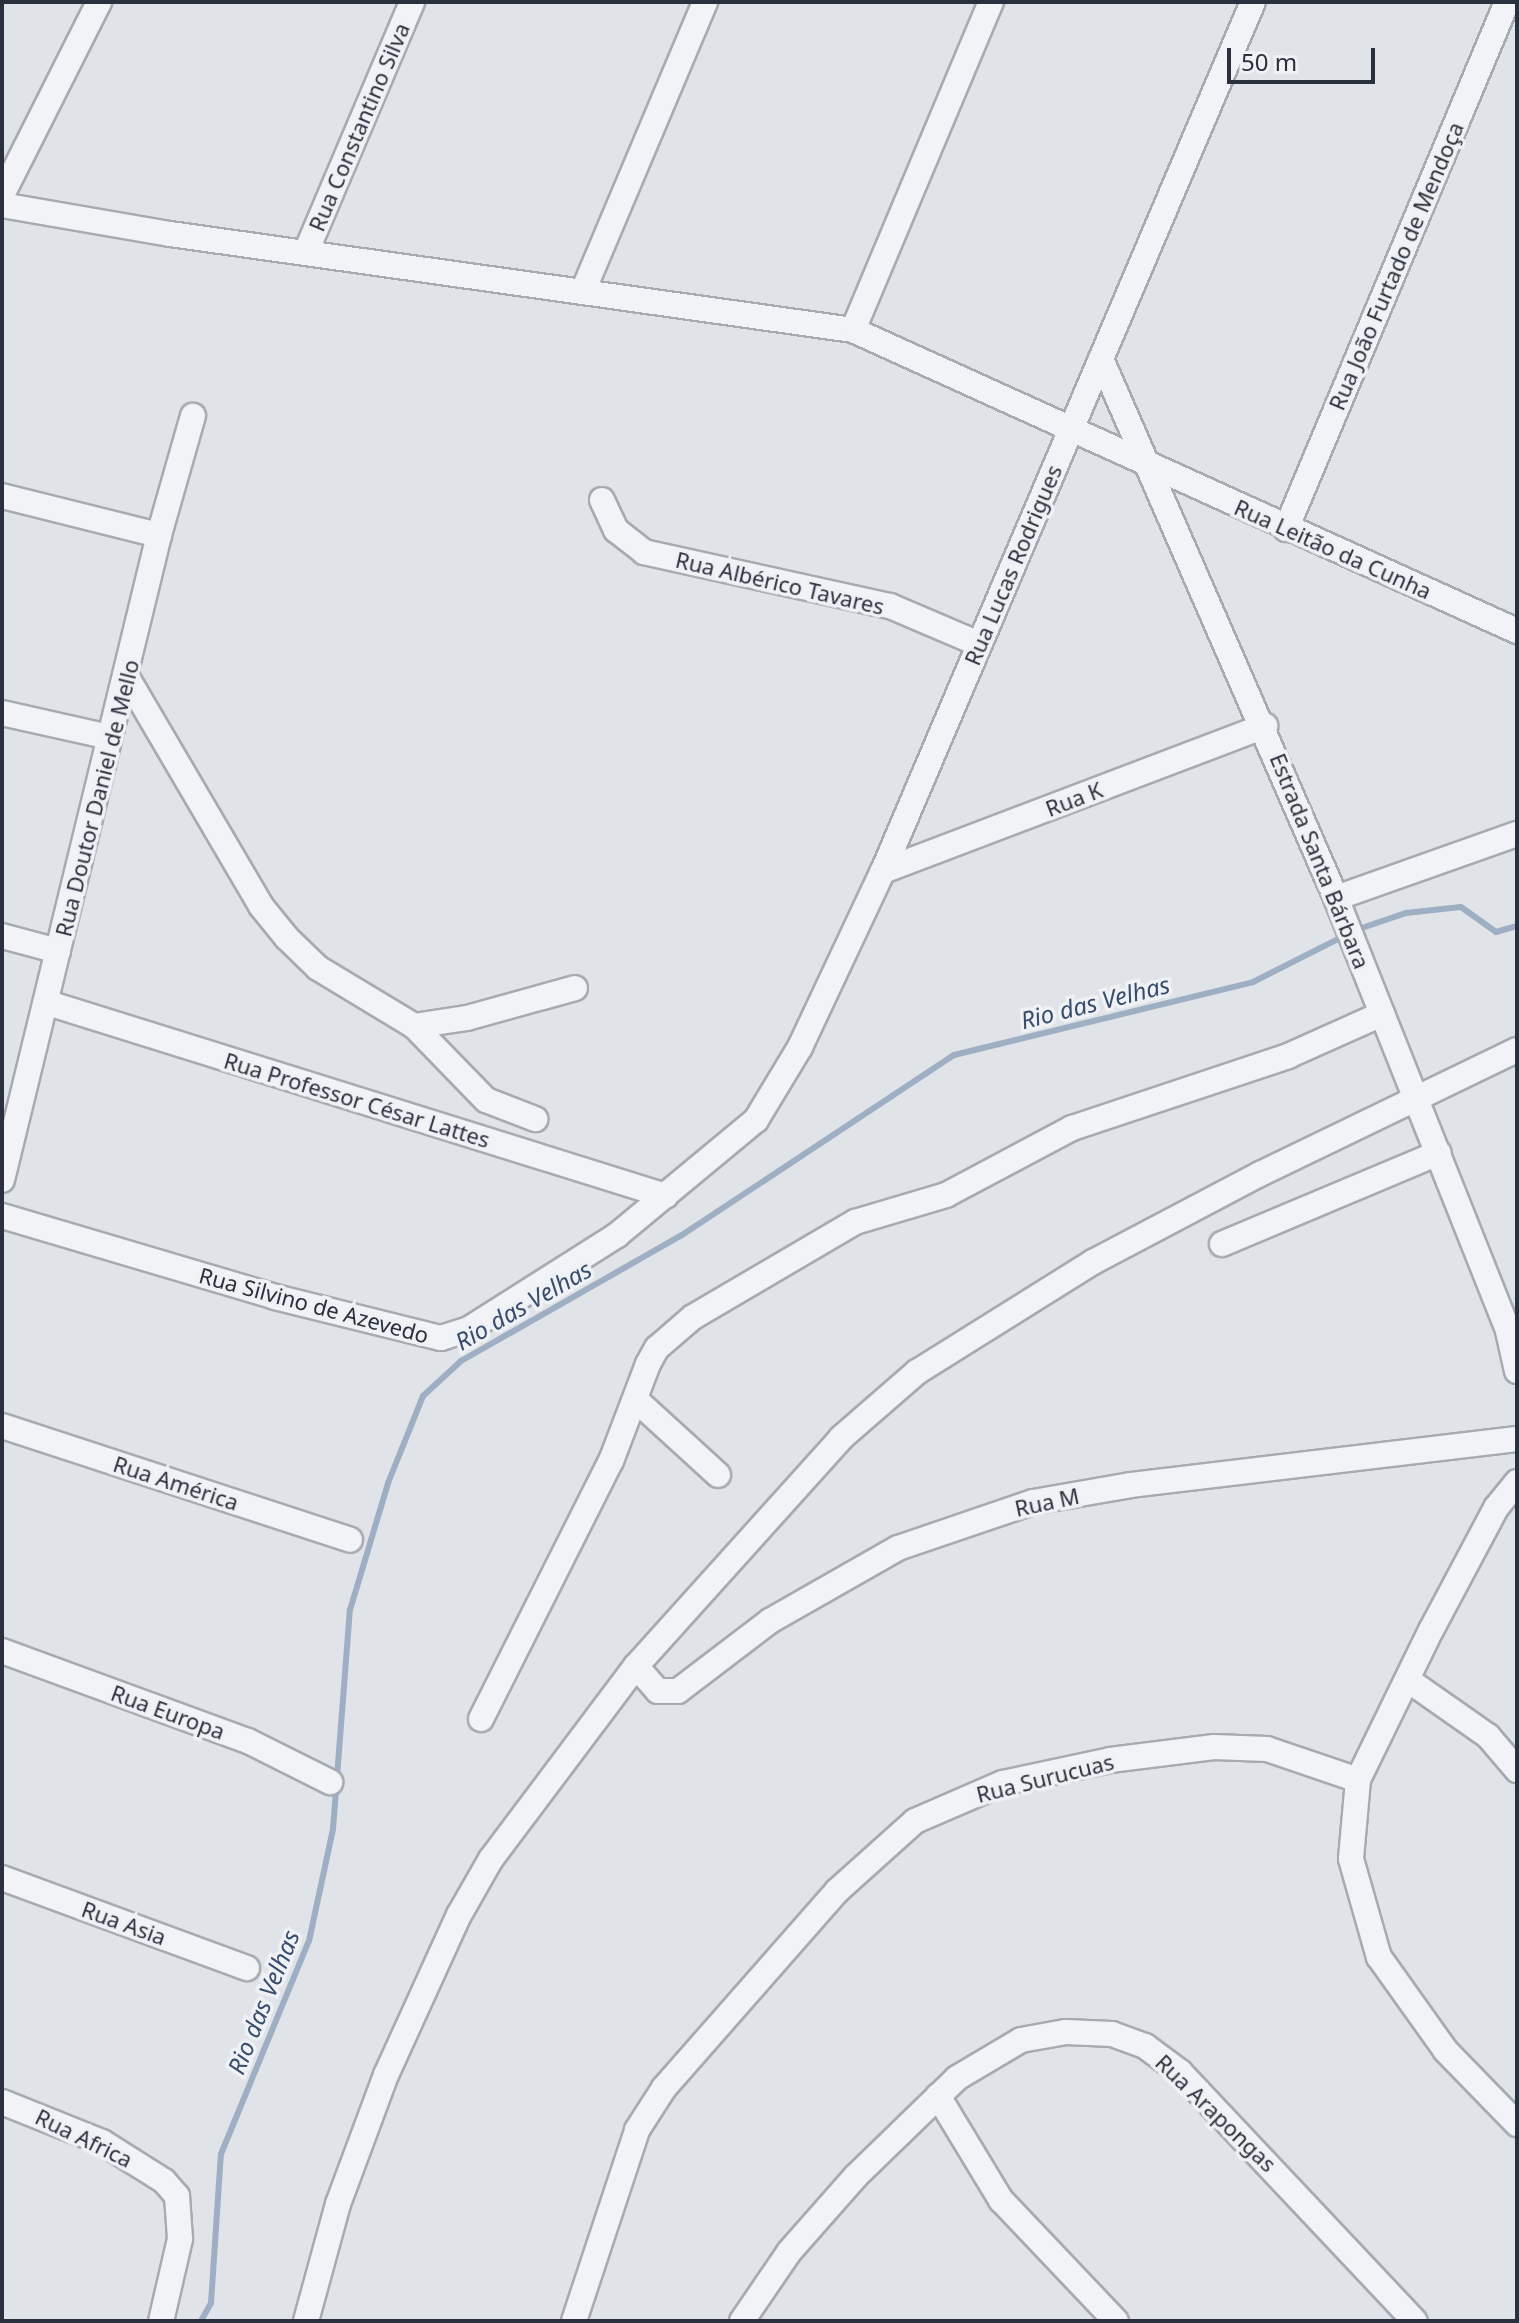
<!DOCTYPE html>
<html>
<head>
<meta charset="utf-8">
<style>
	body { margin:0 }
	#map { position:relative; width:1519px; height:2323px; overflow:hidden; background:#e0e3e7; font-family:"Noto Sans",sans-serif }
	div>[style] { position:absolute }
	.stream>* { height:6px; margin:-3px; padding:0 3px; transform-origin:3px; border-radius:3px; background:#9eafc4 }
	.roads { filter:drop-shadow(2px 0 #a6aab1) drop-shadow(-2px 0 #a6aab1) drop-shadow(0 2px #a6aab1) drop-shadow(0 -2px #a6aab1) }
	.minor>* { height:24px; margin:-12px; padding:0 12px; transform-origin:12px; border-radius:12px; background:#f2f3f6 }
	span { translate:-50% -50%; white-space:nowrap; text-align:center; line-height:1.15; -webkit-text-stroke:7px #eff1f5; paint-order:stroke }
	.street-label { font-size:22px; color:#2a303d }
	.water-label { font-size:24px; color:#384d6d; font-style:italic }
	.frame { position:absolute; inset:0; border:4px solid #2a303d; pointer-events:none }
	.scale { position:absolute; left:1227px; top:48px; width:148px; height:36px; box-sizing:border-box; border:4px solid #2a303d; border-top:0; padding-left:10px; font-size:24px; line-height:28px; white-space:nowrap; color:#2a303d; -webkit-text-stroke:6px #eff1f5; paint-order:stroke }
</style>
</head>
<body>
<div id="map">
	<div class="stream">
		<div style="left:1356px;top:930px;width:53px;rotate:-18.8deg"></div>
		<div style="left:1406px;top:913px;width:55px;rotate:-6.2deg"></div>
		<div style="left:1461px;top:907px;width:43px;rotate:35.5deg"></div>
		<div style="left:1496px;top:932px;width:22px;rotate:-16deg"></div>
		<div style="left:201px;top:2321px;width:21px;rotate:-61deg"></div>
		<div style="left:211px;top:2303px;width:149px;rotate:-86.2deg"></div>
		<div style="left:221px;top:2154px;width:230px;rotate:-67.6deg"></div>
		<div style="left:309px;top:1941px;width:115px;rotate:-77.9deg"></div>
		<div style="left:333px;top:1829px;width:220px;rotate:-85.6deg"></div>
		<div style="left:350px;top:1610px;width:133px;rotate:-73.3deg"></div>
		<div style="left:388px;top:1483px;width:94px;rotate:-68.1deg"></div>
		<div style="left:423px;top:1396px;width:52px;rotate:-42.6deg"></div>
		<div style="left:461px;top:1361px;width:254px;rotate:-29.7deg"></div>
		<div style="left:682px;top:1235px;width:326px;rotate:-33.5deg"></div>
		<div style="left:954px;top:1055px;width:308px;rotate:-13.7deg"></div>
		<div style="left:1253px;top:982px;width:104px;rotate:-26.8deg"></div>
	</div>
	<div class="roads">
		<div class="minor">
			<div style="left:2px;top:195px;width:216px;rotate:-63.3deg"></div>
			<div style="left:2px;top:205px;width:170px;rotate:9.8deg"></div>
			<div style="left:170px;top:234px;width:690px;rotate:8deg"></div>
			<div style="left:853px;top:330px;width:729px;rotate:24.39deg"></div>
			<div style="left:306px;top:252px;width:272px;rotate:-67deg"></div>
			<div style="left:583px;top:291px;width:314px;rotate:-67.1deg"></div>
			<div style="left:853px;top:330px;width:356px;rotate:-67.2deg"></div>
			<div style="left:1101px;top:359px;width:588px;rotate:66.44deg"></div>
			<div style="left:1336px;top:898px;width:466px;rotate:68.3deg"></div>
			<div style="left:1508px;top:1331px;width:41px;rotate:77.3deg"></div>
			<div style="left:2px;top:496px;width:162px;rotate:14deg"></div>
			<div style="left:602px;top:500px;width:33px;rotate:65deg"></div>
			<div style="left:616px;top:530px;width:36px;rotate:38deg"></div>
			<div style="left:644px;top:552px;width:252px;rotate:12.4deg"></div>
			<div style="left:890px;top:606px;width:97px;rotate:23.1deg"></div>
			<div style="left:1286px;top:529px;width:571px;rotate:-67.25deg"></div>
			<div style="left:128px;top:679px;width:263px;rotate:59.6deg"></div>
			<div style="left:261px;top:906px;width:41px;rotate:50.9deg"></div>
			<div style="left:287px;top:938px;width:43px;rotate:44.1deg"></div>
			<div style="left:318px;top:968px;width:112px;rotate:31.1deg"></div>
			<div style="left:414px;top:1026px;width:103px;rotate:45.8deg"></div>
			<div style="left:486px;top:1100px;width:53px;rotate:21.2deg"></div>
			<div style="left:2px;top:713px;width:110px;rotate:12.6deg"></div>
			<div style="left:883px;top:871px;width:409px;rotate:-20.8deg"></div>
			<div style="left:1336px;top:898px;width:192px;rotate:-19.5deg"></div>
			<div style="left:2px;top:936px;width:58px;rotate:15deg"></div>
			<div style="left:48px;top:1003px;width:647px;rotate:17.34deg"></div>
			<div style="left:414px;top:1026px;width:54px;rotate:-8.6deg"></div>
			<div style="left:467px;top:1018px;width:112px;rotate:-15.5deg"></div>
			<div style="left:2px;top:1180px;width:664px;rotate:-76.32deg"></div>
			<div style="left:159px;top:535px;width:124px;rotate:-74.1deg"></div>
			<div style="left:2px;top:1216px;width:285px;rotate:16.5deg"></div>
			<div style="left:275px;top:1297px;width:171px;rotate:13.9deg"></div>
			<div style="left:441px;top:1338px;width:29px;rotate:-18deg"></div>
			<div style="left:469px;top:1329px;width:175px;rotate:-32.4deg"></div>
			<div style="left:617px;top:1235px;width:180px;rotate:-39.6deg"></div>
			<div style="left:756px;top:1120px;width:85px;rotate:-58.9deg"></div>
			<div style="left:800px;top:1047px;width:195px;rotate:-64.8deg"></div>
			<div style="left:883px;top:871px;width:944px;rotate:-66.94deg"></div>
			<div style="left:1222px;top:1244px;width:235px;rotate:-22.8deg"></div>
			<div style="left:636px;top:1400px;width:111px;rotate:42.4deg"></div>
			<div style="left:2px;top:1426px;width:366px;rotate:18.1deg"></div>
			<div style="left:1517px;top:1482px;width:33px;rotate:129deg"></div>
			<div style="left:1496px;top:1508px;width:138px;rotate:118deg"></div>
			<div style="left:1431px;top:1630px;width:167px;rotate:116deg"></div>
			<div style="left:1358px;top:1780px;width:79px;rotate:95.1deg"></div>
			<div style="left:1351px;top:1859px;width:102px;rotate:74.1deg"></div>
			<div style="left:1379px;top:1957px;width:115px;rotate:54.5deg"></div>
			<div style="left:1446px;top:2051px;width:102px;rotate:45.8deg"></div>
			<div style="left:2px;top:1651px;width:262px;rotate:20.1deg"></div>
			<div style="left:248px;top:1741px;width:92px;rotate:26.6deg"></div>
			<div style="left:636px;top:1666px;width:33px;rotate:49deg"></div>
			<div style="left:658px;top:1691px;width:20px"></div>
			<div style="left:678px;top:1691px;width:116px;rotate:-37.3deg"></div>
			<div style="left:770px;top:1621px;width:147px;rotate:-29.7deg"></div>
			<div style="left:898px;top:1548px;width:143px;rotate:-18.8deg"></div>
			<div style="left:1033px;top:1502px;width:99px;rotate:-9.8deg"></div>
			<div style="left:1131px;top:1485px;width:389px;rotate:-6.8deg"></div>
			<div style="left:1408px;top:1680px;width:98px;rotate:35deg"></div>
			<div style="left:1488px;top:1736px;width:45px;rotate:49.5deg"></div>
			<div style="left:481px;top:1719px;width:289px;rotate:-63.3deg"></div>
			<div style="left:611px;top:1461px;width:104px;rotate:-69.1deg"></div>
			<div style="left:648px;top:1364px;width:18px;rotate:-61deg"></div>
			<div style="left:657px;top:1348px;width:48px;rotate:-40.7deg"></div>
			<div style="left:693px;top:1317px;width:188px;rotate:-30.4deg"></div>
			<div style="left:855px;top:1222px;width:95px;rotate:-16.5deg"></div>
			<div style="left:946px;top:1195px;width:143px;rotate:-28deg"></div>
			<div style="left:1072px;top:1128px;width:228px;rotate:-18.4deg"></div>
			<div style="left:1288px;top:1056px;width:103px;rotate:-24.1deg"></div>
			<div style="left:2px;top:1878px;width:261px;rotate:20.2deg"></div>
			<div style="left:938px;top:2096px;width:122px;rotate:58.8deg"></div>
			<div style="left:1001px;top:2200px;width:167px;rotate:46.5deg"></div>
			<div style="left:2px;top:2102px;width:108px;rotate:21.8deg"></div>
			<div style="left:102px;top:2142px;width:73px;rotate:32.2deg"></div>
			<div style="left:164px;top:2181px;width:20px;rotate:49deg"></div>
			<div style="left:177px;top:2196px;width:43px;rotate:86deg"></div>
			<div style="left:180px;top:2239px;width:84px;rotate:103deg"></div>
			<div style="left:306px;top:2321px;width:121px;rotate:-74.7deg"></div>
			<div style="left:338px;top:2204px;width:138px;rotate:-69.6deg"></div>
			<div style="left:386px;top:2075px;width:176px;rotate:-65.5deg"></div>
			<div style="left:459px;top:1915px;width:64px;rotate:-60.3deg"></div>
			<div style="left:491px;top:1859px;width:241px;rotate:-53.1deg"></div>
			<div style="left:636px;top:1666px;width:307px;rotate:-48deg"></div>
			<div style="left:841px;top:1438px;width:101px;rotate:-41deg"></div>
			<div style="left:917px;top:1372px;width:208px;rotate:-32deg"></div>
			<div style="left:1093px;top:1262px;width:189px;rotate:-27.8deg"></div>
			<div style="left:1260px;top:1174px;width:285px;rotate:-25.8deg"></div>
			<div style="left:574px;top:2321px;width:201px;rotate:-71.7deg"></div>
			<div style="left:637px;top:2130px;width:50px;rotate:-57.3deg"></div>
			<div style="left:664px;top:2088px;width:262px;rotate:-48.7deg"></div>
			<div style="left:837px;top:1891px;width:105px;rotate:-41.9deg"></div>
			<div style="left:915px;top:1821px;width:96px;rotate:-23.4deg"></div>
			<div style="left:1003px;top:1783px;width:109px;rotate:-12.1deg"></div>
			<div style="left:1110px;top:1760px;width:105px;rotate:-7.1deg"></div>
			<div style="left:1214px;top:1747px;width:53px;rotate:2.2deg"></div>
			<div style="left:1267px;top:1749px;width:96px;rotate:18.8deg"></div>
			<div style="left:742px;top:2321px;width:83px;rotate:-55.7deg"></div>
			<div style="left:789px;top:2252px;width:101px;rotate:-48.6deg"></div>
			<div style="left:856px;top:2176px;width:141px;rotate:-44.1deg"></div>
			<div style="left:957px;top:2078px;width:74px;rotate:-30.7deg"></div>
			<div style="left:1021px;top:2040px;width:46px;rotate:-10.1deg"></div>
			<div style="left:1066px;top:2032px;width:46px;rotate:2.5deg"></div>
			<div style="left:1112px;top:2034px;width:35px;rotate:20deg"></div>
			<div style="left:1145px;top:2046px;width:44px;rotate:36.6deg"></div>
			<div style="left:1180px;top:2072px;width:342px;rotate:46.7deg"></div>
		</div>
	</div>
	<div class="street-label">
		<span style="left:359px;top:127px;rotate:-67deg">Rua Constantino Silva</span>
		<span style="left:1396px;top:266px;rotate:-67deg">Rua João Furtado de Mendoça</span>
		<span style="left:1333px;top:549px;rotate:24deg">Rua Leitão da Cunha</span>
		<span style="left:1013px;top:565px;rotate:-67deg">Rua Lucas Rodrigues</span>
		<span style="left:780px;top:583px;rotate:13deg">Rua Albérico Tavares</span>
		<span style="left:97px;top:798px;rotate:-76deg">Rua Doutor Daniel de Mello</span>
		<span style="left:1074px;top:799px;rotate:-21deg">Rua K</span>
		<span style="left:1320px;top:861px;rotate:68deg">Estrada Santa Bárbara</span>
		<span style="left:357px;top:1100px;rotate:17deg">Rua Professor César Lattes</span>
		<span style="left:314px;top:1305px;rotate:15deg">Rua Silvino de Azevedo</span>
		<span style="left:176px;top:1483px;rotate:18deg">Rua América</span>
		<span style="left:1047px;top:1502px;rotate:-12deg">Rua M</span>
		<span style="left:168px;top:1712px;rotate:20deg">Rua Europa</span>
		<span style="left:1045px;top:1778px;rotate:-14deg">Rua Surucuas</span>
		<span style="left:124px;top:1923px;rotate:20deg">Rua Asia</span>
		<span style="left:1216px;top:2113px;rotate:44deg">Rua Arapongas</span>
		<span style="left:84px;top:2138px;rotate:26deg">Rua Africa</span>
	</div>
	<div class="water-label">
		<span style="left:1095px;top:1002px;rotate:-14deg">Rio das Velhas</span>
		<span style="left:523px;top:1305px;rotate:-30deg">Rio das Velhas</span>
		<span style="left:263px;top:2002px;rotate:-68deg">Rio das Velhas</span>
	</div>
	<div class="frame"></div>
	<div class="scale">50 m</div>
</div>
</body>
</html>
